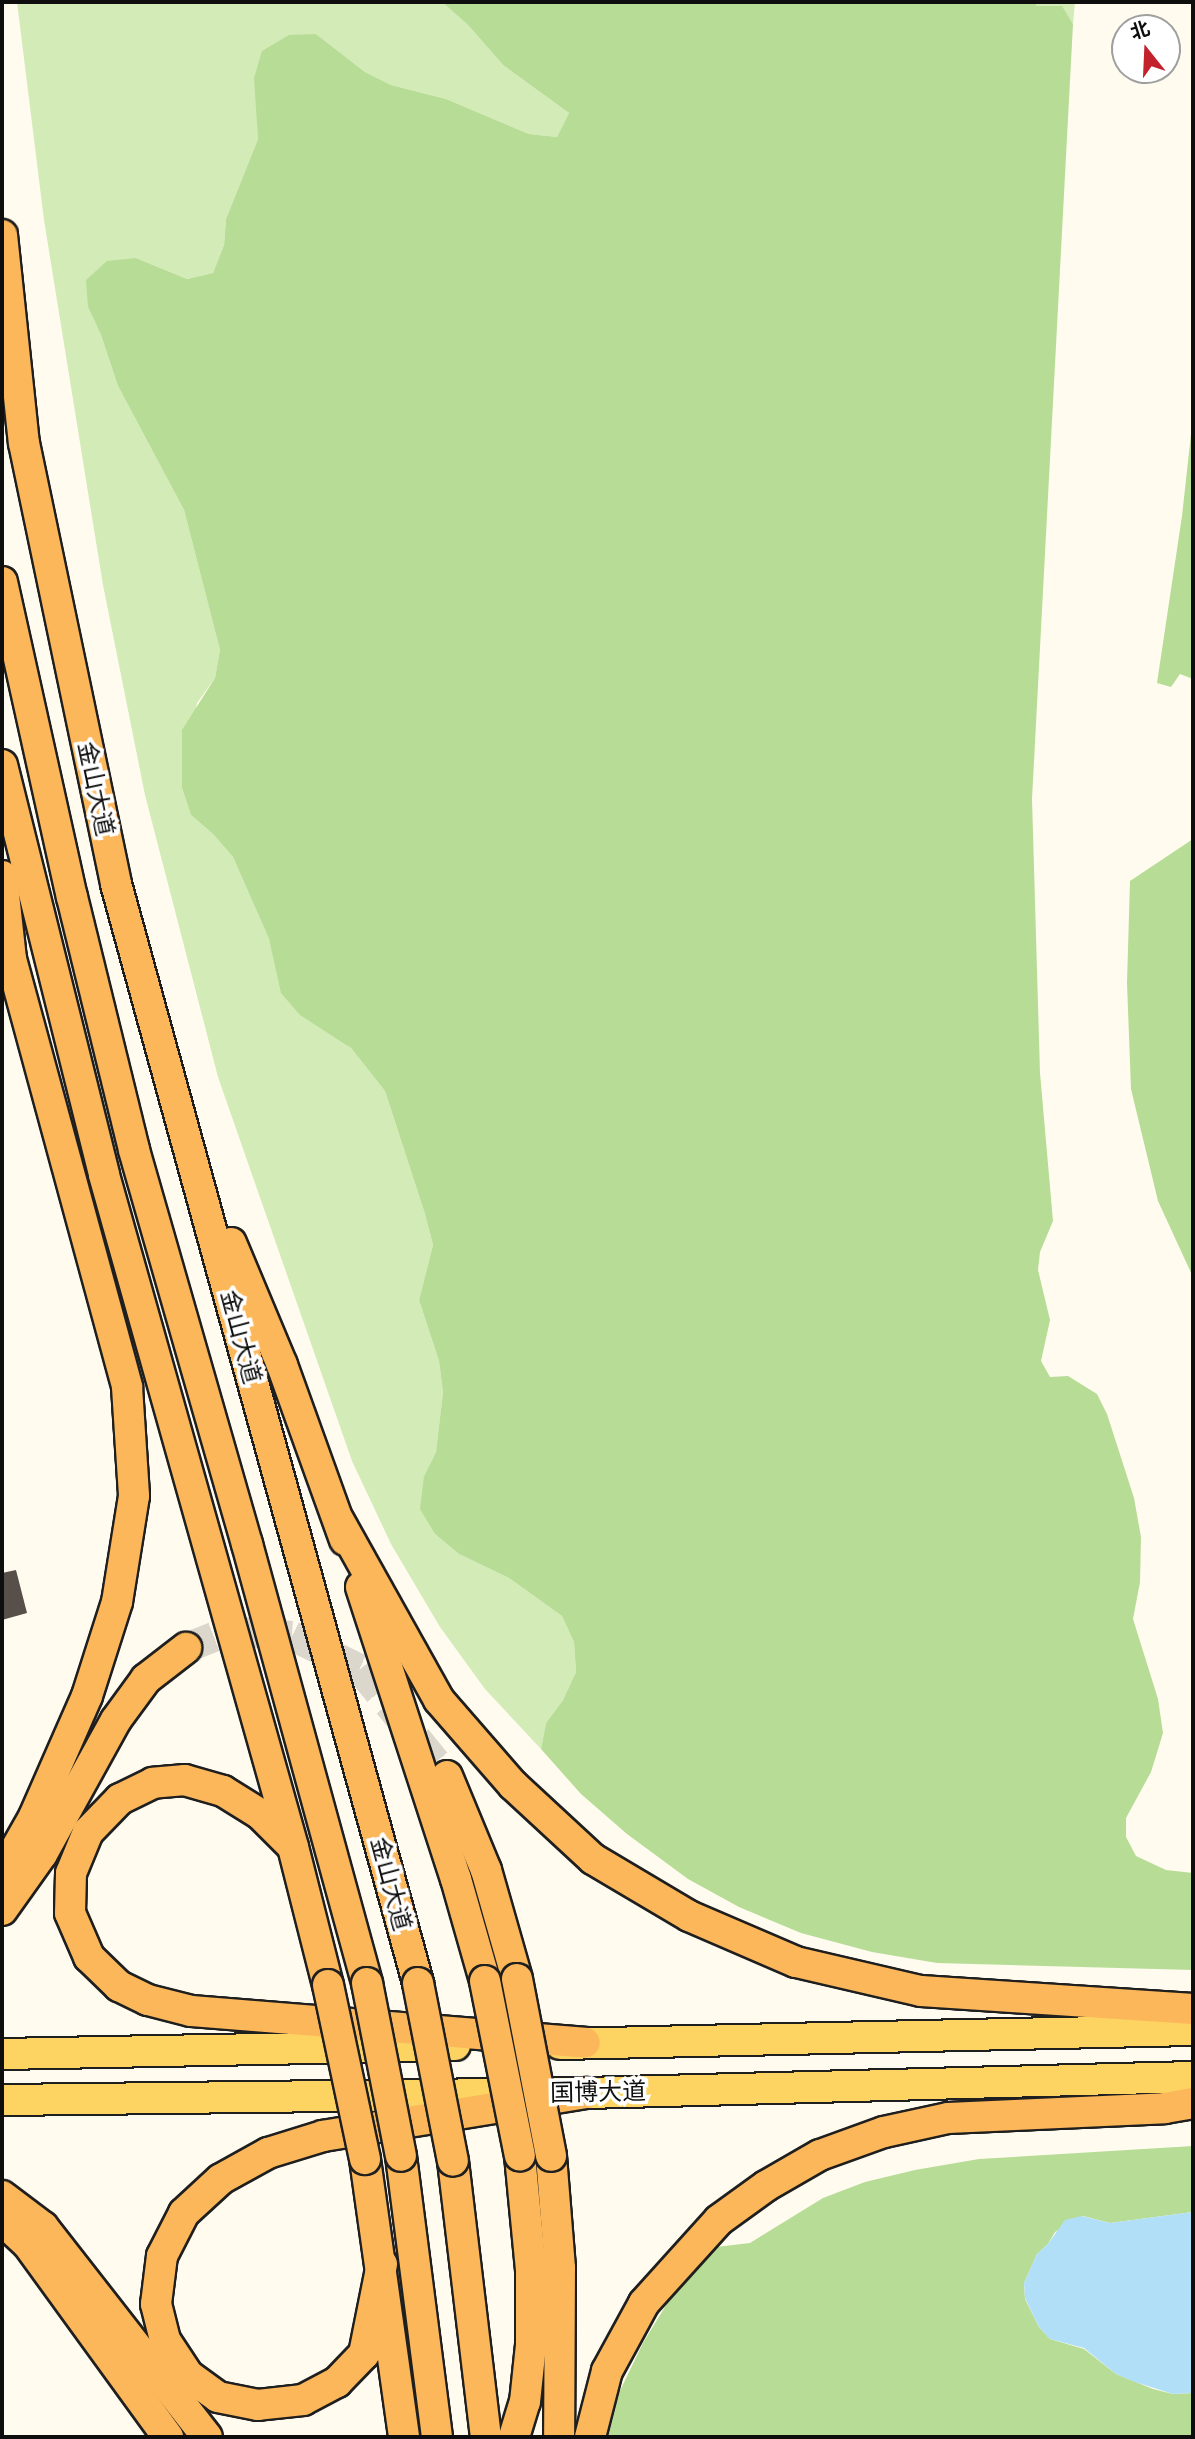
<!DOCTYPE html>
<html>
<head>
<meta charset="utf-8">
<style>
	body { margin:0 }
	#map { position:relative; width:1195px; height:2439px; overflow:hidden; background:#fffbef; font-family:"Crimson Pro","Noto Sans SC",serif }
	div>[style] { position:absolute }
	.green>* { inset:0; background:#d3ebb7 }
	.forest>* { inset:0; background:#b7dc96 }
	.water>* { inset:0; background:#b2dff8 }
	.building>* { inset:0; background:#574f4a }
	.trunk-tunnel>* { height:30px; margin-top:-15px; transform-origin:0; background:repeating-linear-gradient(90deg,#dbd7cd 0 30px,transparent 0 45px) }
	.roads { filter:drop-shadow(2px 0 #1f1f1f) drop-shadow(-2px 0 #1f1f1f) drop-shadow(0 2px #1f1f1f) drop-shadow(0 -2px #1f1f1f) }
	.primary>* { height:30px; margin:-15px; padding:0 15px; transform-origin:15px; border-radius:15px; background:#fdd361 }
	.trunk>* { height:30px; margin:-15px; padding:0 15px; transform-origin:15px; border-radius:15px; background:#fbb75a }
	.bridges { filter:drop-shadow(2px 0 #1f1f1f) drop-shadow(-2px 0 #1f1f1f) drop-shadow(0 2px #1f1f1f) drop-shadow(0 -2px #1f1f1f) }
	.trunk-bridge>* { height:30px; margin:-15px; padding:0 15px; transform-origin:15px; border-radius:15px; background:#fbb75a }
	span { translate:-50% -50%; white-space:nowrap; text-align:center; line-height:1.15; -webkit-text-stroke:7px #fff; paint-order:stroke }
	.street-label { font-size:24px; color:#0e0e0e }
	.frame { position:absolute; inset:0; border:4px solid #0e0e0e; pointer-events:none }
	.north { position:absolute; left:1111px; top:14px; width:70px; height:70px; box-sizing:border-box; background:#fff; border:2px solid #9f9f9f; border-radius:50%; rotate:342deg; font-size:19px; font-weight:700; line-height:28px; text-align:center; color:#0e0e0e }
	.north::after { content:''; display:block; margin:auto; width:24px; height:32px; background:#c3212c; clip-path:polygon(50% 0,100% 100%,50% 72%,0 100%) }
</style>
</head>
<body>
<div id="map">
	<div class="green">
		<div style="clip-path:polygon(17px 2px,442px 2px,468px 25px,503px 65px,569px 113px,557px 137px,529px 134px,446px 99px,391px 85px,365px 72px,316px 34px,257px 109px,258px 139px,226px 219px,224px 245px,213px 273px,187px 279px,136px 258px,88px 307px,101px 335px,118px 386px,184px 510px,220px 650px,215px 678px,197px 703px,182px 788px,191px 815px,213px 834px,233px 857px,269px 939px,276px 965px,327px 1030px,351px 1048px,385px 1091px,425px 1214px,433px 1245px,419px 1300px,439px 1361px,443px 1392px,436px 1452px,424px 1476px,435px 1534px,459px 1554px,509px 1578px,562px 1616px,574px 1642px,576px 1672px,563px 1700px,546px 1723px,541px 1749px,485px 1689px,440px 1627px,391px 1544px,352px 1461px,218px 1077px,145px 795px,103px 585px,44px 220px)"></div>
		<div style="clip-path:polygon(1035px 2px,1075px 2px,1073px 24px,1062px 7px,1037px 6px)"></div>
	</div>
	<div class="forest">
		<div style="clip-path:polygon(442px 2px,1035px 2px,1037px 6px,1062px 6px,1073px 24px,1032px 799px,1040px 1073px,1053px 1221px,1040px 1252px,1038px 1270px,1050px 1320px,1041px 1361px,1050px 1377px,1068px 1376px,1097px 1394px,1107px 1414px,1134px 1498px,1141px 1537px,1140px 1582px,1133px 1619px,1158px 1699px,1163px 1733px,1151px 1772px,1126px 1818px,1126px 1837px,1136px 1856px,1166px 1870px,1193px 1873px,1193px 1970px,937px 1963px,872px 1952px,801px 1933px,739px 1907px,688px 1879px,627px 1834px,581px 1794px,541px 1749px,546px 1723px,563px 1700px,576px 1672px,574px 1642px,562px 1616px,509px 1578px,459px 1554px,435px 1534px,420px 1509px,424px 1476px,436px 1452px,443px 1392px,439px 1361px,419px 1300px,433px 1245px,425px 1214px,385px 1091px,351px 1048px,300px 1015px,281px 993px,269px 939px,233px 857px,213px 834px,191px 815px,182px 788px,182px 730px,215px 678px,220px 650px,184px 510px,118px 386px,101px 335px,88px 307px,86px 280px,107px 261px,136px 258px,187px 279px,213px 273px,224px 245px,226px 219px,258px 139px,254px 78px,262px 51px,289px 35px,316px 34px,365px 72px,391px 85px,446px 99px,529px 134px,557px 137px,569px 113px,503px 65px,468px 25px)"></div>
		<div style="clip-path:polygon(1193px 416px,1193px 679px,1180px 674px,1171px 687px,1157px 683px,1182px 516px)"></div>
		<div style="clip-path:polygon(1193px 839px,1193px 1277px,1158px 1201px,1131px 1089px,1127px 983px,1130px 881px)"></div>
		<div style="clip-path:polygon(1193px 2146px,1193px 2212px,1110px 2223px,1083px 2216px,1055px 2232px,1048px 2244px,1037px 2254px,1024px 2283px,1025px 2299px,1039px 2327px,1050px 2339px,1084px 2349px,1116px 2374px,1153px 2389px,1173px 2394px,1193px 2393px,1193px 2437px,605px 2437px,616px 2399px,643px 2343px,674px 2292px,716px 2247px,750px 2243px,823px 2198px,865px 2182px,915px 2170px,979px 2159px)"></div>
	</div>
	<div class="water">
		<div style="clip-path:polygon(1193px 2212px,1193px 2393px,1173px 2394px,1135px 2382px,1116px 2374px,1084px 2348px,1050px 2339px,1039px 2327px,1025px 2298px,1024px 2283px,1037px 2254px,1048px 2244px,1065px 2220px,1082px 2216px,1110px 2223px)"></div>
	</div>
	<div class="building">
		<div style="clip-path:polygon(16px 1570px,27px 1613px,2px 1620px,2px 1573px)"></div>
	</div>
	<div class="trunk-tunnel">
		<div style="left:186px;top:1648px;width:46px;rotate:-21.6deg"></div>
		<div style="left:229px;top:1631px;width:63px;rotate:4.5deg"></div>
		<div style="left:292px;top:1636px;width:76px;rotate:25.9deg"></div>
		<div style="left:360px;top:1669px;width:138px;rotate:50.9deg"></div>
	</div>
	<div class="roads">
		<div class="primary">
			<div style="left:560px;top:2044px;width:633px;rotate:-1.27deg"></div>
			<div style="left:2px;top:2054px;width:453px;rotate:-1.1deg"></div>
			<div style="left:2px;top:2100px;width:584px;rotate:-0.69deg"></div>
			<div style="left:586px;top:2093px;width:607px;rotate:-1.51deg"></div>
		</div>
		<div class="trunk">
			<div style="left:2px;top:235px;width:209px;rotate:84deg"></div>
			<div style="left:24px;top:443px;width:450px;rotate:78.2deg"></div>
			<div style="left:116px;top:884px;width:1140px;rotate:74.63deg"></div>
			<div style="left:2px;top:582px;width:323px;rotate:77.5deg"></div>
			<div style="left:72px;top:897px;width:260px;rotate:76.2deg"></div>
			<div style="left:134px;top:1150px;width:410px;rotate:74deg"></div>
			<div style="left:247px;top:1544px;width:455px;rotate:74.7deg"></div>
			<div style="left:2px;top:765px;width:422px;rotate:76deg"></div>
			<div style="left:104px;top:1175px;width:698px;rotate:74.29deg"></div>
			<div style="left:293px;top:1847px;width:142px;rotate:75.8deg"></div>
			<div style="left:2px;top:876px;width:83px;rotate:83.8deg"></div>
			<div style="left:11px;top:959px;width:443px;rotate:74.8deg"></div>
			<div style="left:127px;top:1387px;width:109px;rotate:86.3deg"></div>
			<div style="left:134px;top:1496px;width:107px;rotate:99.1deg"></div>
			<div style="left:117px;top:1602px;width:99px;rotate:107.7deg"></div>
			<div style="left:87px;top:1696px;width:132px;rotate:113.7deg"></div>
			<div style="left:34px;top:1817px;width:64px;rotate:119.7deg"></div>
			<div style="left:231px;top:1243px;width:132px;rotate:67.3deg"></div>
			<div style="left:282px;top:1365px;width:186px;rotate:70.2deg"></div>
			<div style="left:339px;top:1521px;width:205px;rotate:60.8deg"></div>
			<div style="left:439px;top:1700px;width:113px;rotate:49deg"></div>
			<div style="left:513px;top:1785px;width:109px;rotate:42.8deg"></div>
			<div style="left:593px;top:1859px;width:112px;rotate:30.7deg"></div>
			<div style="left:689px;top:1916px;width:116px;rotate:23.3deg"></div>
			<div style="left:796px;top:1962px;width:128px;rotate:13.1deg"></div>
			<div style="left:921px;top:1991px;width:273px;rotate:3.8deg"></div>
			<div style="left:361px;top:1587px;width:307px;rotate:72deg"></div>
			<div style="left:456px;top:1879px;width:106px;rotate:74.1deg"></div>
			<div style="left:447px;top:1776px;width:102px;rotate:67.5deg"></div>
			<div style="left:486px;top:1870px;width:113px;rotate:74.1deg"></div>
			<div style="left:292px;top:1846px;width:45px;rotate:-135deg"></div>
			<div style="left:260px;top:1814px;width:44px;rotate:-148.1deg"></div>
			<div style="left:223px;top:1791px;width:40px;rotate:-164deg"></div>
			<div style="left:185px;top:1780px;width:32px;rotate:175deg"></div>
			<div style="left:153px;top:1783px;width:37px;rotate:154deg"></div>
			<div style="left:120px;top:1799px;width:46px;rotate:134.1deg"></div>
			<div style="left:88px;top:1832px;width:44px;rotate:112.5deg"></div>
			<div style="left:71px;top:1873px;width:40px;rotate:91.4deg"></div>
			<div style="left:70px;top:1913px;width:48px;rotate:66.6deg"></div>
			<div style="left:89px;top:1957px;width:42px;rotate:44deg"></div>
			<div style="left:119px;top:1986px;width:32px;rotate:26deg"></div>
			<div style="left:148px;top:2000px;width:44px;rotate:14.3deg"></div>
			<div style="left:191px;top:2011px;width:395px;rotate:4.6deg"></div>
			<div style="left:2px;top:1910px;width:69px;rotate:-54.5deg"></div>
			<div style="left:42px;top:1854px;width:153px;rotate:-61.1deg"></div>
			<div style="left:116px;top:1720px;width:51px;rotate:-53.8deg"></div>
			<div style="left:146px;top:1679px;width:51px;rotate:-37.8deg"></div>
			<div style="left:401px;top:2156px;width:283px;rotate:82.7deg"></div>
			<div style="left:551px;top:2156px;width:112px;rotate:85.4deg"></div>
			<div style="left:560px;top:2268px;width:169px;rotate:90.3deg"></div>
			<div style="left:365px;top:2159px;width:281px;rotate:82deg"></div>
			<div style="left:453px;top:2161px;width:278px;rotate:83.2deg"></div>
			<div style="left:2px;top:2196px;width:51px;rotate:37.1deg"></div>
			<div style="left:43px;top:2227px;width:266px;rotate:52deg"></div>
			<div style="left:2px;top:2220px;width:34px;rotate:43deg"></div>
			<div style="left:27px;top:2243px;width:240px;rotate:54deg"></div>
			<div style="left:382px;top:2264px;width:92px;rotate:101.3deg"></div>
			<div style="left:364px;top:2354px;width:39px;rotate:134deg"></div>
			<div style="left:337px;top:2382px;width:38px;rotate:152deg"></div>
			<div style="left:303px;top:2400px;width:45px;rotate:173.7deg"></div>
			<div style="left:258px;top:2405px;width:41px;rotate:-168.7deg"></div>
			<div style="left:218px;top:2397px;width:37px;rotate:-144deg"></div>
			<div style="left:188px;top:2375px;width:42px;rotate:-123.3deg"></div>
			<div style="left:165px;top:2340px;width:37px;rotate:-104deg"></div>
			<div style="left:156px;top:2304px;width:48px;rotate:-82.9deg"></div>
			<div style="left:162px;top:2256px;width:48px;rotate:-62.9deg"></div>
			<div style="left:184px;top:2213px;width:50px;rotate:-42.6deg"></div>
			<div style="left:221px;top:2179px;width:54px;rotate:-29deg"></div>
			<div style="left:268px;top:2153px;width:58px;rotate:-17.2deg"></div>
			<div style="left:323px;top:2136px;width:266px;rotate:-9.3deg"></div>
			<div style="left:514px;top:2437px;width:37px;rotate:-73deg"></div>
			<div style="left:525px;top:2402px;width:57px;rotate:-84deg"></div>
			<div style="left:531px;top:2345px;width:75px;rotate:-90deg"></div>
			<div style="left:531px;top:2270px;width:115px;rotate:-95.5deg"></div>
			<div style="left:590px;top:2437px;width:68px;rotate:-75.6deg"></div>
			<div style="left:607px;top:2371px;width:77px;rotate:-61.4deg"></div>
			<div style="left:644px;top:2303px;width:112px;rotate:-47.9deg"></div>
			<div style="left:719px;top:2220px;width:58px;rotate:-35.9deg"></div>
			<div style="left:766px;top:2186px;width:62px;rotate:-29.9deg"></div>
			<div style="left:820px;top:2155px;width:68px;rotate:-19.8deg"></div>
			<div style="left:884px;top:2132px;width:66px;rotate:-12.3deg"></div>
			<div style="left:948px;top:2118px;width:217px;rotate:-2.6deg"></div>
			<div style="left:1165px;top:2108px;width:28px;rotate:-10deg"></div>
		</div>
	</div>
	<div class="bridges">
		<div class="trunk-bridge">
			<div style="left:517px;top:1979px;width:180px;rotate:79.1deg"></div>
			<div style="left:485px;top:1981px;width:178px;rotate:78.7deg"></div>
			<div style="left:367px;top:1983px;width:176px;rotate:78.9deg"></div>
			<div style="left:418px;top:1983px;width:181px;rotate:78.9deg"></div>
			<div style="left:328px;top:1985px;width:178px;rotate:78deg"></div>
		</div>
	</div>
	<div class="street-label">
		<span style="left:96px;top:789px;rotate:78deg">金山大道</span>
		<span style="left:241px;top:1337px;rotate:75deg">金山大道</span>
		<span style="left:391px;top:1884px;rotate:75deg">金山大道</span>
		<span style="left:598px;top:2092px;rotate:-1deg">国博大道</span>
	</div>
	<div class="frame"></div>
	<div class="north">北</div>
</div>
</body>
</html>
